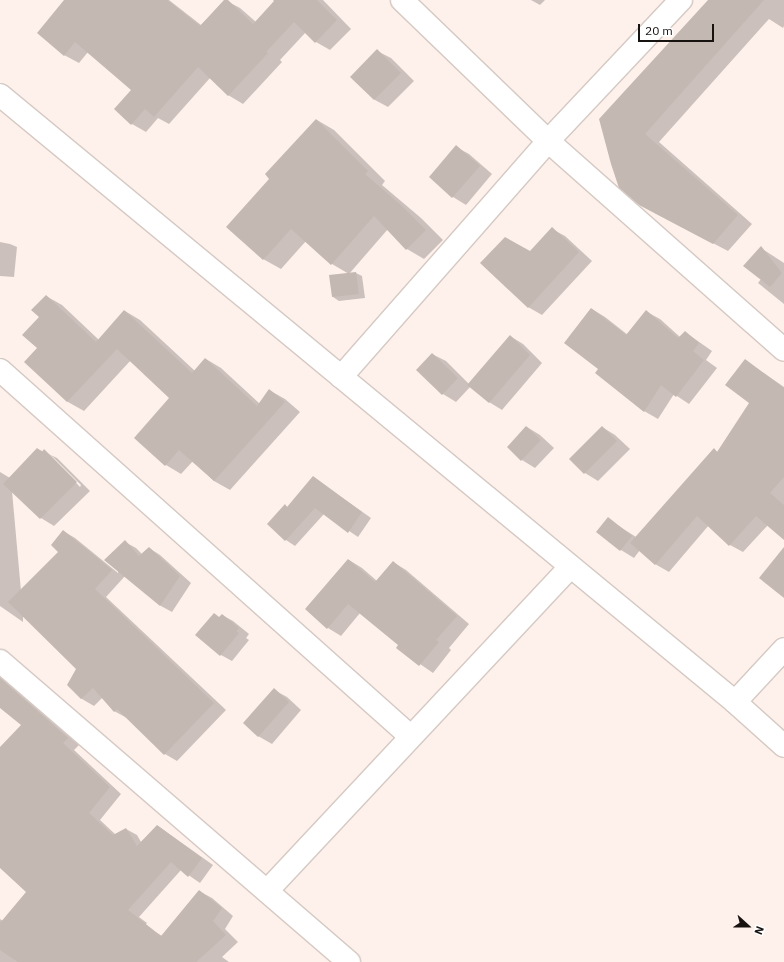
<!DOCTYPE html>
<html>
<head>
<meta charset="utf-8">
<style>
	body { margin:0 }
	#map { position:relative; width:784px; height:962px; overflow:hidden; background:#fef1eb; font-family:"IBM Plex Sans",sans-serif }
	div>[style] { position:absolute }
	.shadow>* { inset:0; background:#0003 }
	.building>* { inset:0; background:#c4b8b2 }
	.roads { filter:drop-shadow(1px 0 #d5c9c3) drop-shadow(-1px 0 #d5c9c3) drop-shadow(0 1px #d5c9c3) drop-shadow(0 -1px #d5c9c3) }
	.minor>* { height:22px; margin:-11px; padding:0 11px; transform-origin:11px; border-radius:11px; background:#fff }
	span { translate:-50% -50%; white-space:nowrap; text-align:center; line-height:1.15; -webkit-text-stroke:3px #fff; paint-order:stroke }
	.north { position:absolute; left:728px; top:906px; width:40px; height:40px; -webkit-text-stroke:3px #fff; paint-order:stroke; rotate:111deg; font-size:11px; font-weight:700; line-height:16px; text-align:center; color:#171311 }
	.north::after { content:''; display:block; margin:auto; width:14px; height:18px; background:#171311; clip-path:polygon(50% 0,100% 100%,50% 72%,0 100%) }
	.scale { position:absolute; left:638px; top:24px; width:76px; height:18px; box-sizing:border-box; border:2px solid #171311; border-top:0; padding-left:5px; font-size:12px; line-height:14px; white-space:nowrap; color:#171311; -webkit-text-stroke:3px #fff; paint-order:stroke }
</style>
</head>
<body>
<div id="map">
	<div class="shadow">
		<div style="clip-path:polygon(66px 0,169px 0,201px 25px,225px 0,240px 8px,256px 22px,277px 0,323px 0,351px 29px,330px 50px,316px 42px,306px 32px,280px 60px,282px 62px,243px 104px,228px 95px,210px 78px,169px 124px,158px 118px,146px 132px,132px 124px,133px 90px,88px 52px,79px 63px,64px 55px)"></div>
		<div style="clip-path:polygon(531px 0,545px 0,540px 5px)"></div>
		<div style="clip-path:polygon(709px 0,784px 0,784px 26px,783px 28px,769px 19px,659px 142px,752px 224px,728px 251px,655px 213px,612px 163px)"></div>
		<div style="clip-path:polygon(377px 51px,391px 58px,414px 81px,388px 107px,375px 100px,351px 77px)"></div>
		<div style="clip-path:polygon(317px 120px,334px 130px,385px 181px,382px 185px,421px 218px,443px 240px,424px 259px,407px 249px,388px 229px,349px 274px,356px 273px,362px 276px,365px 298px,339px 301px,333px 297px,349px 274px,332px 264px,306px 241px,281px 269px,263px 259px,271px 179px)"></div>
		<div style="clip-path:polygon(456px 147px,469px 154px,492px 174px,466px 205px,453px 197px,430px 177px)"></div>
		<div style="clip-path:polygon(552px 229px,565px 236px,592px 261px,542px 315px,528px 307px,530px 252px)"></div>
		<div style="clip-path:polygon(0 242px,10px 244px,17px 247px,14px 277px,0 276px)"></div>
		<div style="clip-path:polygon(761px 248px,784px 263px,784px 304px,758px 283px,761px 279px)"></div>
		<div style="clip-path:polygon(46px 296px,62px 305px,99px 340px,125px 311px,140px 320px,195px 371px,206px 359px,221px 368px,260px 404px,269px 390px,285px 399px,300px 412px,230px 490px,214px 481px,193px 461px,181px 474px,166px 465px,171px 398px,131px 360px,84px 411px,68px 402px,25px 362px,38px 348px,40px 317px)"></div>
		<div style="clip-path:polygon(592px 309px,605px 317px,628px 335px,647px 312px,660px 319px,680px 337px,685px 332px,712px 351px,706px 360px,717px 368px,689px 404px,674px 394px,658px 419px,644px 411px,600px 369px)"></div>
		<div style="clip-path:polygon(510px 336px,523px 344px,542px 363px,502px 410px,489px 402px,471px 386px,456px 402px,443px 394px,418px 370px,432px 354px,446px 361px,469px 384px)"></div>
		<div style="clip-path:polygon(745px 360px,784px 387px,784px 539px,768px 525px,743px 552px,730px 545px,709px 525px,669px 572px,655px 564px,640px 550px,634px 558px,621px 550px,597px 532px,608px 519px,636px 537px,714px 450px,718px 452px,750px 403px)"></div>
		<div style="clip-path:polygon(527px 427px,540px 435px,554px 448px,535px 468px,522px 460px)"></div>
		<div style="clip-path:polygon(602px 427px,615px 435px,630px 449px,598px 481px,585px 473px,570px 459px)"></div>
		<div style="clip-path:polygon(evenodd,38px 449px,57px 458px,90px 491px,54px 526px,41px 518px,12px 491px,21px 591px,59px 552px,63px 531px,75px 538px,118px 573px,125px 542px,136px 548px,142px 554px,149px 548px,160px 555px,191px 583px,172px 612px,161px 606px,125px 576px,106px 597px,226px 710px,177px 761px,165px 754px,127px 718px,114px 711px,103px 697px,94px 706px,82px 699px,68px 685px,77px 669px,23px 615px,23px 622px,0 606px,0 472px,10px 478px,38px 449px,49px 454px,53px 457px,81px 485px,80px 487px,49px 454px)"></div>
		<div style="clip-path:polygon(313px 477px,371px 518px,358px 537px,324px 514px,295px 546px,286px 540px,269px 524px,285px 506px,288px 507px)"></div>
		<div style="clip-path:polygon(349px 560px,362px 568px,377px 581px,393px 562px,406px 570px,469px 624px,449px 648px,451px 650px,433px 673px,397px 648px,399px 645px,360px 613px,341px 636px,328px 628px)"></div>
		<div style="clip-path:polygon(214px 614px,220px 618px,222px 615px,233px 621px,249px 634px,246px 638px,249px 640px,232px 661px,221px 655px)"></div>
		<div style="clip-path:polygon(0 674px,79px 745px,74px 750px,121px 794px,100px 820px,116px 835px,126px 829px,137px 835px,141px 842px,158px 826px,213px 865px,200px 883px,181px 870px,139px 917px,147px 923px,113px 962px,0 962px,0 919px,3px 921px,27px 892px,0 867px,0 749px,22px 725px,0 707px)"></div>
		<div style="clip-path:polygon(274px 690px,287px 697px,301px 710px,272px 744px,258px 736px)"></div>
		<div style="clip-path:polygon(199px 891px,212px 898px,233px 916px,225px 929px,238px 942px,222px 957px,229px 962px,132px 962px,152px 930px,162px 936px)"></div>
	</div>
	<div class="building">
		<div style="clip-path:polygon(64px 0,167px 0,200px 26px,224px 0,228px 0,253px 24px,274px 1px,273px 0,317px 0,337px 20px,315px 43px,294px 22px,266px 52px,268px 53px,228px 96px,198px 67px,154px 117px,145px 109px,131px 125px,114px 109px,131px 90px,75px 42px,64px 56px,37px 33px)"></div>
		<div style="clip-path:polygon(708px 0,764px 0,645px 134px,738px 215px,713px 244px,639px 205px,619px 188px,611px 164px,599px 119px)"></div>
		<div style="clip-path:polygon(377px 49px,401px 73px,374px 100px,350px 77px)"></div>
		<div style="clip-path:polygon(316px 119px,368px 171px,365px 174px,403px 207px,426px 230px,406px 250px,374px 216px,331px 265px,291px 229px,263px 260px,226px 227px,269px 179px,265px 174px)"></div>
		<div style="clip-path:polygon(456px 145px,480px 166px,452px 198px,429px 177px)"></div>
		<div style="clip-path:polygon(552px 227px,579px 252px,528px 308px,480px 263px,505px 237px,530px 251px)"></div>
		<div style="clip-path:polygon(761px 246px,782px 273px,770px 287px,743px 266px)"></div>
		<div style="clip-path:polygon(356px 272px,359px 294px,332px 297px,329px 275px)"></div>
		<div style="clip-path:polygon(46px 295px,96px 342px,124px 310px,192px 373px,205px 358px,257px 406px,269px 389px,285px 402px,214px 481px,179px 450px,165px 466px,134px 438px,169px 398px,117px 349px,67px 402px,24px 362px,37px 348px,22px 335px,39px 317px,31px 310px)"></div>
		<div style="clip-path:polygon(591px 308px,626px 335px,646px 310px,678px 338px,685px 331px,699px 343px,693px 351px,704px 360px,676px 397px,661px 385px,644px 412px,595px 373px,598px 369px,564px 343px)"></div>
		<div style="clip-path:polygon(510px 335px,530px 355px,489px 403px,467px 385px)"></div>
		<div style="clip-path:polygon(432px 353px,458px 378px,442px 395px,416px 370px)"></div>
		<div style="clip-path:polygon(745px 359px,784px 388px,784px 477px,770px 493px,784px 505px,784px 540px,756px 516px,729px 546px,697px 516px,655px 565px,630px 543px,714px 448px,717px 452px,749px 403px,725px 385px)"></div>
		<div style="clip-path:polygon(526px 426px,541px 440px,521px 461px,507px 447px)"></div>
		<div style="clip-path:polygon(602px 426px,617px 441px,584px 474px,569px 459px)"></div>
		<div style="clip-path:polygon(37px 448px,42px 452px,44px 449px,77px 482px,40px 519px,3px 484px)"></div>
		<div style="clip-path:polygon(313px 476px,362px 512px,348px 533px,315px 508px,285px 541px,267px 524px,285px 504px,287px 507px)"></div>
		<div style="clip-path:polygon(608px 517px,632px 536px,620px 551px,596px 532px)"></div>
		<div style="clip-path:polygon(63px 530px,112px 570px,95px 589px,214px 703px,164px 755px,117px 709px,114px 712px,93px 688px,81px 699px,67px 685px,76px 669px,8px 602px,58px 552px,51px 545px)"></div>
		<div style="clip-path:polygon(125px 540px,139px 556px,149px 547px,180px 576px,160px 606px,104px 560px)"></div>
		<div style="clip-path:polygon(784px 547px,784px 598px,759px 578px)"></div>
		<div style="clip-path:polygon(348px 559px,375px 582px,393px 561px,457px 616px,436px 640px,439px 642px,419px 666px,396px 648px,398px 645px,348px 604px,327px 629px,305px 609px)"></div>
		<div style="clip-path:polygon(214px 613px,219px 617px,222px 614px,239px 628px,236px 631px,239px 633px,220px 656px,195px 635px)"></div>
		<div style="clip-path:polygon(0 678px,68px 738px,63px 743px,110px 787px,89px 813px,113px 835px,126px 828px,137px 846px,157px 825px,202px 858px,188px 877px,171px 862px,128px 910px,161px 936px,199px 890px,222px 908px,213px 921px,226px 935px,196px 962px,18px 962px,0 950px,0 923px,26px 892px,0 868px,0 747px,21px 725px,0 708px)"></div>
		<div style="clip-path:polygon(274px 688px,289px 702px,258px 737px,243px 723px)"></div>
	</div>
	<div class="roads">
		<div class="minor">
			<div style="left:402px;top:0;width:203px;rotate:44deg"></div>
			<div style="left:548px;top:141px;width:315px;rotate:41.5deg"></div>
			<div style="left:0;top:95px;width:953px;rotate:39.55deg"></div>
			<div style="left:735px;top:702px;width:66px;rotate:41.9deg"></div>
			<div style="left:0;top:370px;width:550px;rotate:41.75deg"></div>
			<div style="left:341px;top:377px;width:314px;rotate:-48.7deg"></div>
			<div style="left:548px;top:141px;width:194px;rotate:-46.7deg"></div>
			<div style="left:0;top:661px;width:461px;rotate:40.8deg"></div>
			<div style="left:735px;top:702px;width:72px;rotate:-47.2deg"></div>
			<div style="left:267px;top:891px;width:444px;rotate:-46.9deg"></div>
		</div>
	</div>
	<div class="north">N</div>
	<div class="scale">20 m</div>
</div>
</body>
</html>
